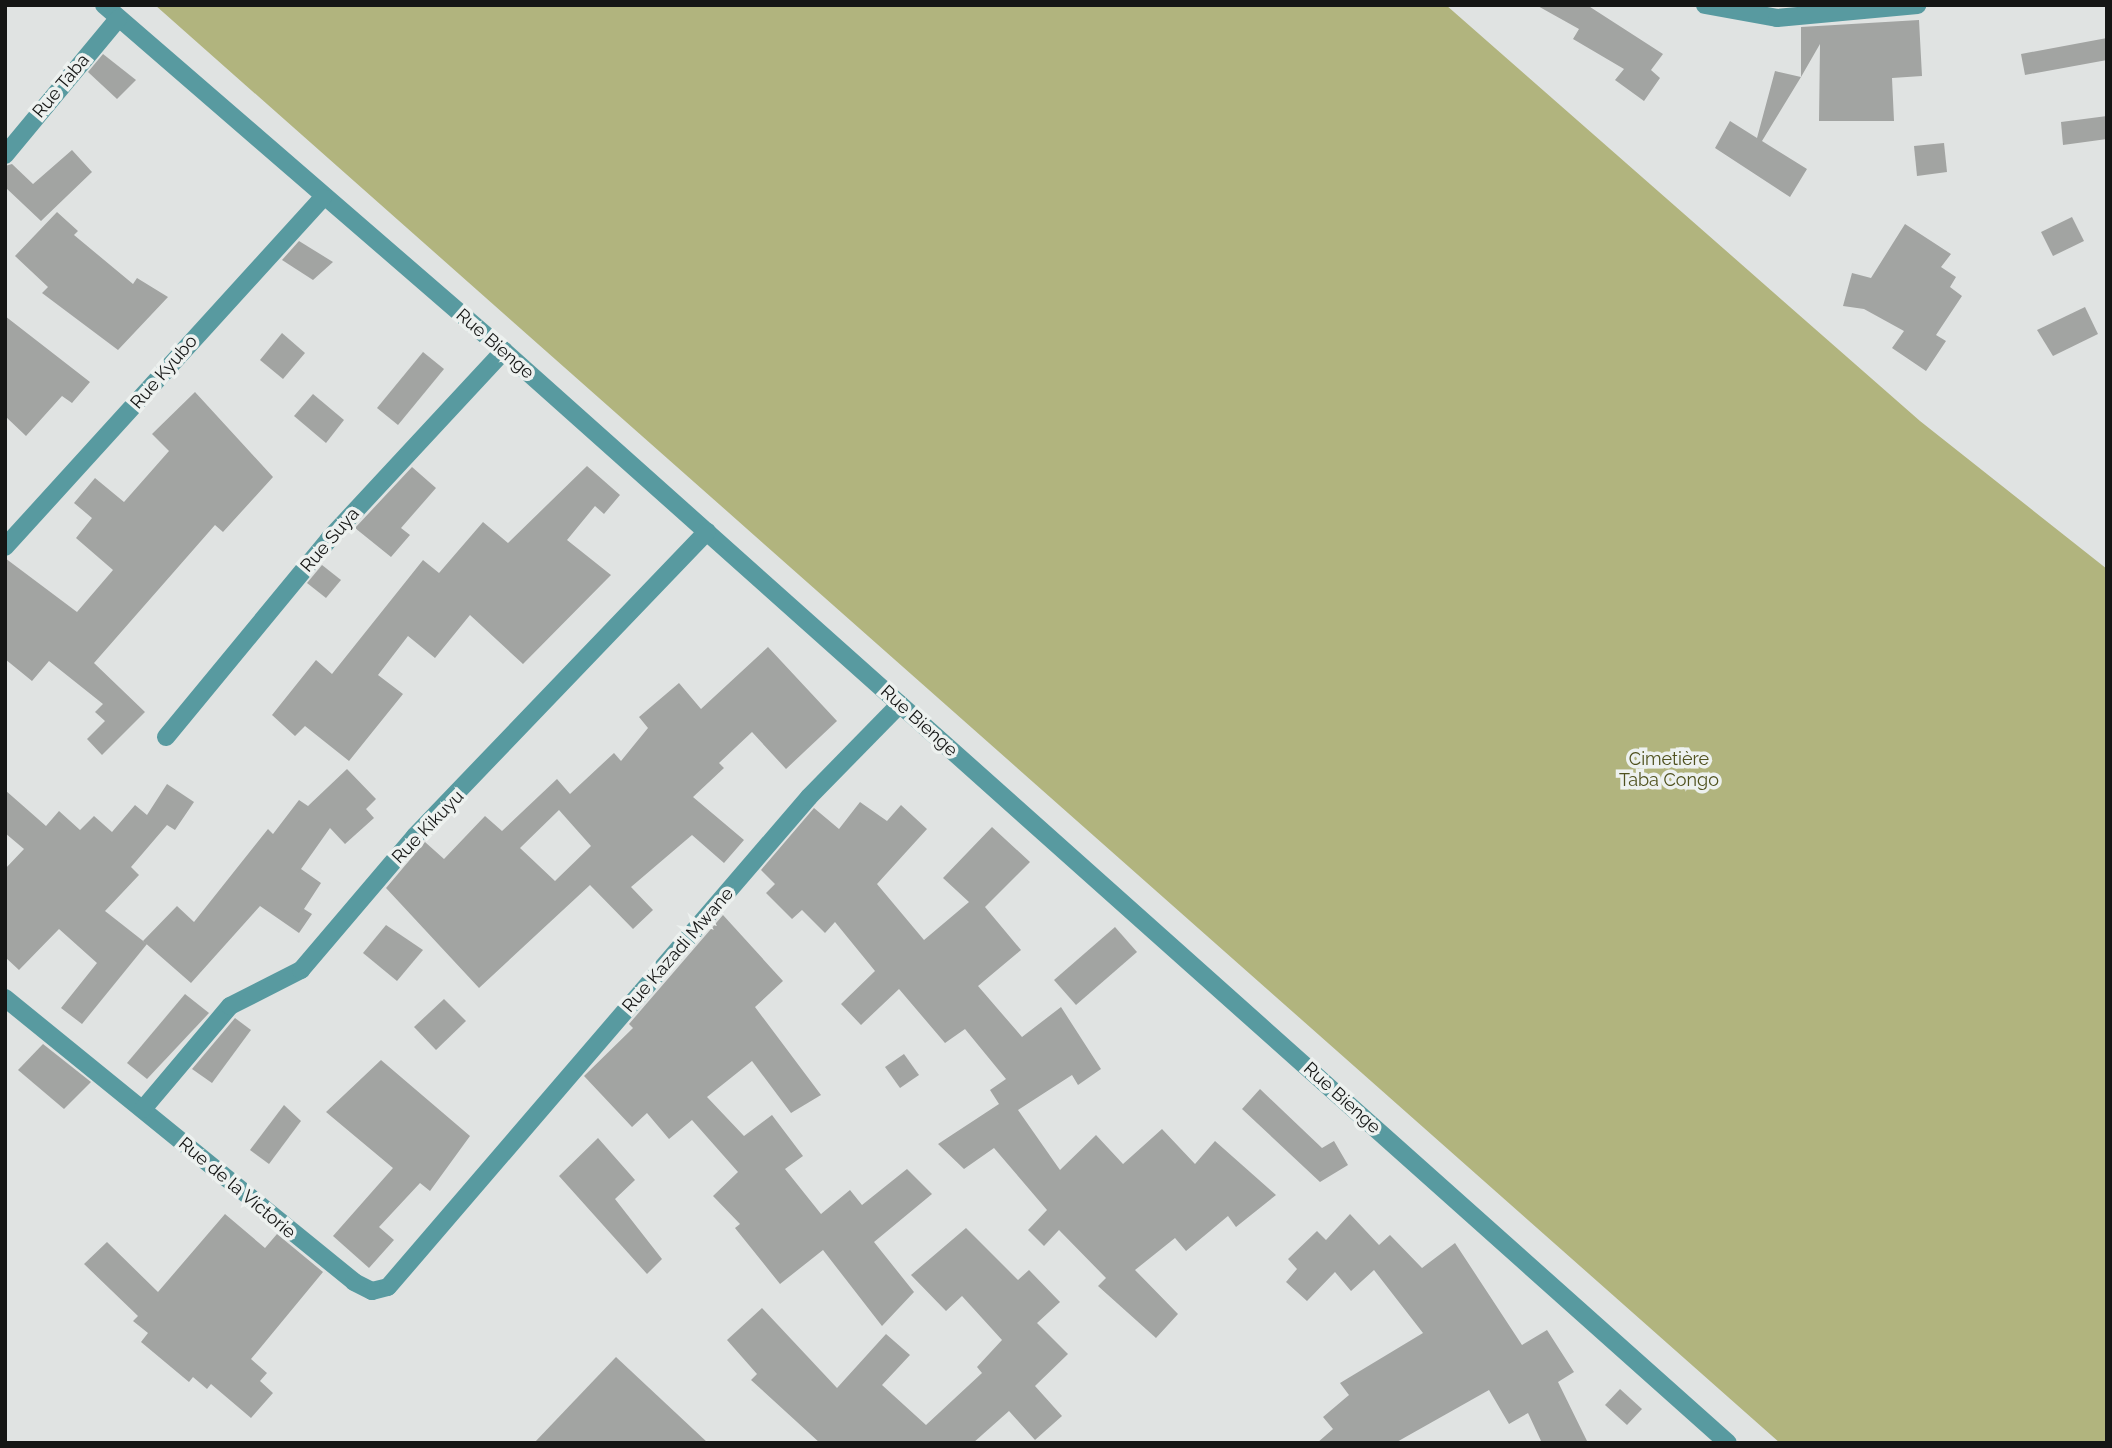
<!DOCTYPE html>
<html>
<head>
<meta charset="utf-8">
<style>
	body { margin:0 }
	#map { position:relative; width:2112px; height:1448px; overflow:hidden; background:#e0e3e2; font-family:Raleway,sans-serif }
	div>[style] { position:absolute }
	.green>* { inset:0; background:#b1b47e }
	.building>* { inset:0; background:#a2a4a2 }
	.minor>* { height:18px; margin:-9px; padding:0 9px; transform-origin:9px; border-radius:9px; background:#589aa0 }
	span { translate:-50% -50%; white-space:nowrap; text-align:center; line-height:1.15; -webkit-text-stroke:7px #edf1ef; paint-order:stroke }
	.street-label { font-size:18px; color:#151615 }
	.park-label { font-size:18px; color:#4f511e }
	.frame { position:absolute; inset:0; border:7px solid #151615; pointer-events:none }
</style>
</head>
<body>
<div id="map">
	<div class="green">
		<div style="clip-path:polygon(155px 5px,1446px 5px,1920px 421px,2107px 569px,2107px 1442px,1780px 1443px)"></div>
	</div>
	<div class="building">
		<div style="clip-path:polygon(1536px 5px,1587px 5px,1663px 54px,1651px 70px,1660px 78px,1644px 101px,1615px 80px,1624px 69px,1573px 39px,1579px 29px)"></div>
		<div style="clip-path:polygon(1919px 20px,1922px 76px,1892px 78px,1894px 121px,1819px 121px,1820px 44px,1801px 77px,1801px 27px)"></div>
		<div style="clip-path:polygon(2107px 38px,2107px 60px,2025px 75px,2021px 54px)"></div>
		<div style="clip-path:polygon(103px 54px,136px 80px,117px 99px,88px 72px)"></div>
		<div style="clip-path:polygon(1775px 71px,1801px 77px,1762px 141px,1807px 169px,1790px 197px,1715px 148px,1730px 121px,1757px 138px)"></div>
		<div style="clip-path:polygon(2107px 116px,2107px 139px,2063px 145px,2061px 122px)"></div>
		<div style="clip-path:polygon(1944px 143px,1947px 172px,1917px 176px,1914px 146px)"></div>
		<div style="clip-path:polygon(72px 150px,92px 172px,41px 221px,5px 187px,5px 166px,12px 164px,33px 184px)"></div>
		<div style="clip-path:polygon(57px 212px,78px 231px,74px 235px,133px 284px,137px 278px,168px 297px,118px 350px,42px 293px,48px 287px,15px 256px)"></div>
		<div style="clip-path:polygon(2072px 217px,2084px 241px,2053px 256px,2041px 232px)"></div>
		<div style="clip-path:polygon(1905px 224px,1951px 254px,1941px 267px,1956px 277px,1950px 287px,1962px 296px,1936px 335px,1946px 341px,1926px 371px,1892px 348px,1904px 331px,1864px 309px,1843px 306px,1852px 273px,1871px 278px)"></div>
		<div style="clip-path:polygon(299px 241px,333px 262px,313px 280px,282px 260px)"></div>
		<div style="clip-path:polygon(2085px 307px,2098px 334px,2053px 356px,2037px 330px)"></div>
		<div style="clip-path:polygon(5px 316px,90px 382px,72px 403px,62px 396px,26px 436px,5px 416px)"></div>
		<div style="clip-path:polygon(282px 333px,305px 353px,283px 379px,260px 360px)"></div>
		<div style="clip-path:polygon(423px 352px,444px 369px,398px 425px,377px 408px)"></div>
		<div style="clip-path:polygon(195px 392px,273px 477px,223px 532px,215px 525px,94px 663px,145px 712px,102px 755px,87px 739px,105px 721px,95px 712px,103px 704px,49px 661px,32px 681px,5px 659px,5px 558px,77px 612px,113px 570px,76px 538px,92px 518px,74px 503px,95px 478px,124px 502px,169px 451px,152px 434px)"></div>
		<div style="clip-path:polygon(313px 394px,344px 420px,326px 443px,294px 416px)"></div>
		<div style="clip-path:polygon(587px 466px,620px 495px,604px 514px,595px 506px,567px 540px,611px 575px,523px 664px,470px 615px,435px 658px,408px 636px,378px 675px,403px 694px,349px 761px,305px 726px,295px 736px,272px 715px,316px 660px,332px 674px,423px 560px,439px 573px,483px 522px,508px 543px)"></div>
		<div style="clip-path:polygon(412px 467px,436px 488px,401px 528px,410px 535px,391px 557px,355px 528px)"></div>
		<div style="clip-path:polygon(322px 565px,341px 580px,326px 598px,307px 583px)"></div>
		<div style="clip-path:polygon(evenodd,768px 647px,837px 721px,786px 769px,752px 732px,719px 763px,724px 768px,693px 797px,744px 840px,724px 863px,692px 835px,631px 887px,653px 910px,633px 929px,590px 885px,479px 988px,386px 888px,425px 842px,444px 859px,485px 816px,502px 831px,557px 779px,570px 794px,614px 753px,621px 761px,648px 728px,639px 717px,679px 683px,701px 709px,768px 647px,559px 810px,591px 846px,555px 881px,520px 848px,559px 810px)"></div>
		<div style="clip-path:polygon(347px 769px,376px 799px,366px 809px,374px 818px,345px 844px,330px 828px,301px 869px,321px 883px,304px 909px,312px 914px,299px 933px,260px 906px,191px 983px,143px 941px,177px 906px,194px 922px,268px 829px,273px 834px,299px 800px,308px 806px)"></div>
		<div style="clip-path:polygon(167px 784px,194px 802px,175px 830px,167px 825px,131px 867px,139px 875px,105px 911px,147px 944px,82px 1024px,61px 1008px,97px 963px,59px 929px,19px 970px,5px 957px,5px 869px,24px 849px,5px 833px,5px 790px,46px 826px,59px 811px,80px 830px,94px 816px,112px 832px,135px 805px,147px 815px)"></div>
		<div style="clip-path:polygon(860px 802px,887px 821px,901px 805px,927px 829px,877px 884px,924px 940px,969px 902px,943px 878px,992px 827px,1030px 862px,985px 907px,1021px 950px,978px 986px,1022px 1037px,1061px 1007px,1101px 1069px,1078px 1085px,1072px 1075px,1018px 1110px,1060px 1170px,1096px 1135px,1123px 1164px,1162px 1129px,1195px 1164px,1215px 1141px,1276px 1195px,1236px 1227px,1228px 1216px,1186px 1251px,1175px 1238px,1135px 1270px,1178px 1314px,1156px 1338px,1098px 1286px,1106px 1278px,1059px 1230px,1044px 1246px,1028px 1230px,1047px 1210px,994px 1148px,964px 1169px,938px 1144px,999px 1104px,990px 1090px,1006px 1079px,965px 1029px,945px 1043px,899px 989px,861px 1025px,841px 1004px,875px 971px,835px 922px,825px 933px,802px 910px,792px 919px,766px 893px,775px 884px,761px 870px,814px 808px,839px 829px)"></div>
		<div style="clip-path:polygon(723px 915px,783px 981px,755px 1007px,821px 1095px,791px 1113px,752px 1061px,707px 1097px,744px 1136px,772px 1115px,803px 1156px,785px 1169px,821px 1214px,850px 1190px,862px 1205px,907px 1169px,932px 1194px,874px 1242px,914px 1292px,882px 1326px,823px 1250px,780px 1284px,735px 1228px,740px 1224px,713px 1196px,738px 1172px,692px 1120px,669px 1139px,647px 1113px,632px 1127px,584px 1076px,633px 1028px,629px 1024px)"></div>
		<div style="clip-path:polygon(386px 925px,423px 950px,397px 981px,363px 953px)"></div>
		<div style="clip-path:polygon(1115px 927px,1137px 952px,1076px 1005px,1054px 980px)"></div>
		<div style="clip-path:polygon(185px 994px,209px 1013px,147px 1079px,127px 1063px)"></div>
		<div style="clip-path:polygon(444px 999px,466px 1021px,436px 1050px,414px 1027px)"></div>
		<div style="clip-path:polygon(235px 1018px,251px 1030px,212px 1083px,192px 1069px)"></div>
		<div style="clip-path:polygon(43px 1044px,91px 1082px,64px 1109px,18px 1070px)"></div>
		<div style="clip-path:polygon(904px 1054px,919px 1075px,900px 1088px,885px 1067px)"></div>
		<div style="clip-path:polygon(381px 1060px,470px 1136px,430px 1191px,420px 1183px,379px 1227px,394px 1240px,369px 1268px,333px 1236px,393px 1168px,326px 1112px)"></div>
		<div style="clip-path:polygon(1260px 1089px,1322px 1148px,1334px 1141px,1348px 1165px,1320px 1182px,1242px 1109px)"></div>
		<div style="clip-path:polygon(284px 1105px,301px 1121px,269px 1164px,250px 1150px)"></div>
		<div style="clip-path:polygon(598px 1138px,635px 1180px,615px 1199px,662px 1259px,647px 1274px,559px 1176px)"></div>
		<div style="clip-path:polygon(225px 1214px,265px 1248px,277px 1234px,323px 1272px,251px 1359px,267px 1373px,260px 1381px,273px 1393px,251px 1418px,211px 1384px,207px 1389px,193px 1377px,189px 1382px,141px 1342px,148px 1333px,133px 1321px,138px 1316px,84px 1264px,107px 1242px,158px 1292px)"></div>
		<div style="clip-path:polygon(1350px 1214px,1379px 1245px,1390px 1235px,1422px 1268px,1455px 1243px,1522px 1345px,1547px 1330px,1574px 1372px,1558px 1382px,1588px 1443px,1542px 1443px,1528px 1413px,1509px 1424px,1489px 1390px,1395px 1443px,1317px 1443px,1333px 1429px,1323px 1417px,1349px 1395px,1340px 1383px,1423px 1333px,1374px 1270px,1351px 1291px,1335px 1272px,1307px 1301px,1286px 1282px,1297px 1269px,1288px 1259px,1317px 1231px,1326px 1240px)"></div>
		<div style="clip-path:polygon(966px 1228px,1018px 1280px,1029px 1270px,1060px 1302px,1037px 1323px,1068px 1354px,1035px 1386px,1062px 1416px,1035px 1440px,1009px 1411px,973px 1443px,820px 1443px,751px 1380px,757px 1374px,727px 1340px,762px 1308px,837px 1388px,886px 1334px,910px 1355px,882px 1385px,926px 1425px,982px 1373px,977px 1367px,1002px 1340px,962px 1296px,946px 1311px,911px 1275px)"></div>
		<div style="clip-path:polygon(616px 1357px,708px 1443px,534px 1443px)"></div>
		<div style="clip-path:polygon(1620px 1389px,1642px 1409px,1627px 1425px,1605px 1405px)"></div>
	</div>
	<div class="minor">
		<div style="left:104px;top:5px;width:529px;rotate:40.86deg"></div>
		<div style="left:504px;top:351px;width:1640px;rotate:41.74deg"></div>
		<div style="left:1705px;top:5px;width:73px;rotate:10.2deg"></div>
		<div style="left:1777px;top:18px;width:141px;rotate:-5.3deg"></div>
		<div style="left:5px;top:155px;width:177px;rotate:-50.3deg"></div>
		<div style="left:5px;top:547px;width:472px;rotate:-47.7deg"></div>
		<div style="left:166px;top:737px;width:256px;rotate:-50.5deg"></div>
		<div style="left:329px;top:539px;width:257px;rotate:-47.1deg"></div>
		<div style="left:5px;top:998px;width:450px;rotate:39.1deg"></div>
		<div style="left:354px;top:1282px;width:20px;rotate:27deg"></div>
		<div style="left:372px;top:1291px;width:16px;rotate:-14deg"></div>
		<div style="left:388px;top:1287px;width:646px;rotate:-49.33deg"></div>
		<div style="left:809px;top:797px;width:130px;rotate:-45.6deg"></div>
		<div style="left:143px;top:1109px;width:135px;rotate:-49.8deg"></div>
		<div style="left:230px;top:1006px;width:80px;rotate:-26.9deg"></div>
		<div style="left:301px;top:970px;width:176px;rotate:-49.6deg"></div>
		<div style="left:415px;top:836px;width:422px;rotate:-46.2deg"></div>
	</div>
	<div class="street-label">
		<span style="left:61px;top:86px;rotate:-50deg">Rue Taba</span>
		<span style="left:495px;top:344px;rotate:41deg">Rue Bienge</span>
		<span style="left:164px;top:372px;rotate:-49deg">Rue Kyubo</span>
		<span style="left:330px;top:540px;rotate:-49deg">Rue Suya</span>
		<span style="left:919px;top:721px;rotate:42deg">Rue Bienge</span>
		<span style="left:428px;top:827px;rotate:-46deg">Rue Kikuyu</span>
		<span style="left:678px;top:950px;rotate:-49deg">Rue Kazadi Mwane</span>
		<span style="left:1342px;top:1098px;rotate:42deg">Rue Bienge</span>
		<span style="left:237px;top:1188px;rotate:40deg">Rue de la Victorie</span>
	</div>
	<div class="park-label">
		<span style="left:1669px;top:770px">Cimetière<br>Taba Congo</span>
	</div>
	<div class="frame"></div>
</div>
</body>
</html>
